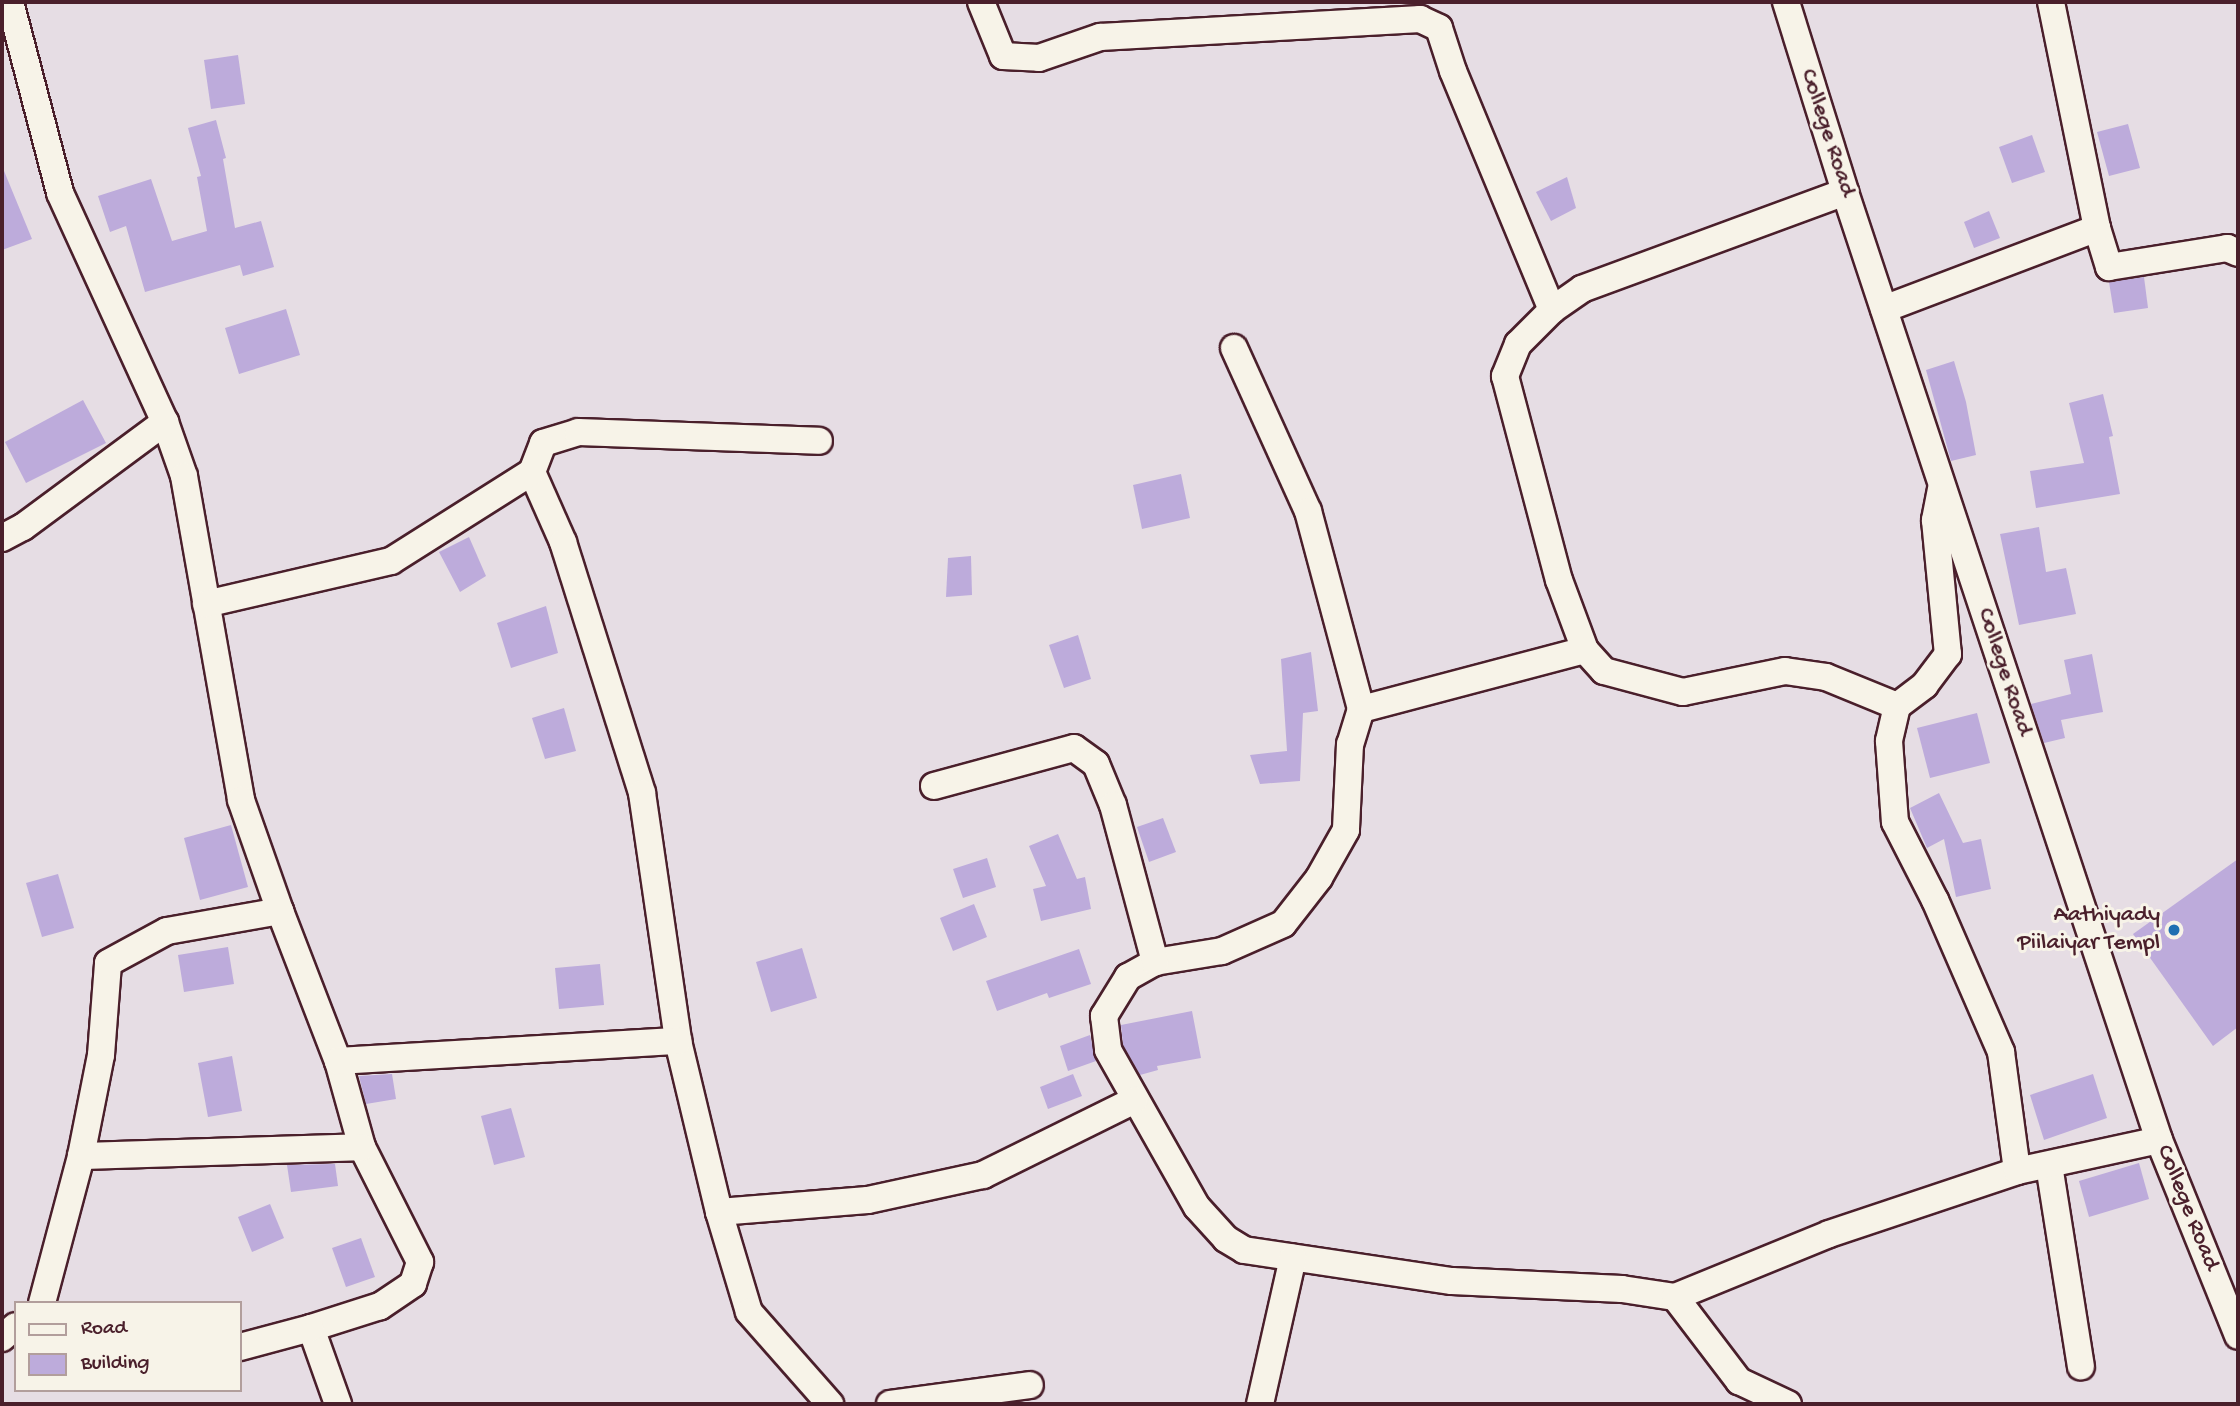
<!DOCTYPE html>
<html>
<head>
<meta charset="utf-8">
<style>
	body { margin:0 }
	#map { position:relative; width:2240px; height:1406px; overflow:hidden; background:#e6dde4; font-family:"Gochi Hand",sans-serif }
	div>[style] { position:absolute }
	.building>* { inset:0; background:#bdabdb }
	.roads { filter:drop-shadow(2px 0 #4a1f2b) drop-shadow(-2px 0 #4a1f2b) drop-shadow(0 2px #4a1f2b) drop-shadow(0 -2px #4a1f2b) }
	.minor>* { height:26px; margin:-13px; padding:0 13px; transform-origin:13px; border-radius:13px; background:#f7f3e8 }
	.dots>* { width:19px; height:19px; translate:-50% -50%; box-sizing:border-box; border:4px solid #f7f3e8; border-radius:50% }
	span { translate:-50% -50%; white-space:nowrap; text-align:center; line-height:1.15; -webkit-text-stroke:6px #f7f3e8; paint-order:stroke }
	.street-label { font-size:24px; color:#4a1f2b }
	.poi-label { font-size:24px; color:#4a1f2b }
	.right { translate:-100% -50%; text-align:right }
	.frame { position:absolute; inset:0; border:4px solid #4a1f2b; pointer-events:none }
	.legend { position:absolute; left:14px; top:1301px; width:228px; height:91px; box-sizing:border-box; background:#f7f3e8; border:2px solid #b29e9c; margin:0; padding:9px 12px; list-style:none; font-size:21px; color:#4a1f2b }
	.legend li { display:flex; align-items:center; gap:14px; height:35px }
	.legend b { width:35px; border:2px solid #b29e9c }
</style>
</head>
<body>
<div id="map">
	<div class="building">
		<div style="clip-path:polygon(238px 55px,245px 104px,211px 109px,204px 60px)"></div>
		<div style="clip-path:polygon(216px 120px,226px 158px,223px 159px,235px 228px,261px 221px,274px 267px,243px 276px,240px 265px,145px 292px,126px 226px,110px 232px,98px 196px,151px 179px,172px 241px,207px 231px,197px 177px,201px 176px,188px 128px)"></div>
		<div style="clip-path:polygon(2128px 124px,2140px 168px,2109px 176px,2097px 132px)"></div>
		<div style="clip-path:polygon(2032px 135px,2045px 172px,2012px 183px,1999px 147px)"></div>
		<div style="clip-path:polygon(2px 166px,32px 239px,2px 250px)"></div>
		<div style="clip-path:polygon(1567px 177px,1576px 208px,1551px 221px,1536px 192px)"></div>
		<div style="clip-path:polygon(1989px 211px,2000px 238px,1974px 248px,1964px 222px)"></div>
		<div style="clip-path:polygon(2144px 277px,2148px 308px,2114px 313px,2109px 282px)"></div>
		<div style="clip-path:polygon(286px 309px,300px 355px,239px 374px,225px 328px)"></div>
		<div style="clip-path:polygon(1954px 361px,1966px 402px,1976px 455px,1951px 461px,1926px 370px)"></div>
		<div style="clip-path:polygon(2103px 394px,2113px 436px,2109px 437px,2120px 494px,2036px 508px,2030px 471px,2084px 463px,2069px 403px)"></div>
		<div style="clip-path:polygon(83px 400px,106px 443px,26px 483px,5px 442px)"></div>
		<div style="clip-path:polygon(1181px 474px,1190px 518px,1142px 529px,1133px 485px)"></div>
		<div style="clip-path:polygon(2039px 527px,2046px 572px,2066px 568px,2076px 614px,2019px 625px,2000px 534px)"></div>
		<div style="clip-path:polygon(469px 537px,486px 576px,460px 592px,439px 552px)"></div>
		<div style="clip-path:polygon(971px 556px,972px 595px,946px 597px,948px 558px)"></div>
		<div style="clip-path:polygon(546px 606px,558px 653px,511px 668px,497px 623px)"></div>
		<div style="clip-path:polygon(1078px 635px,1091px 679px,1064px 688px,1049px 645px)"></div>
		<div style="clip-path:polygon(1311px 652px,1318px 711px,1303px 713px,1300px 781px,1260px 784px,1250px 755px,1287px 751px,1281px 659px)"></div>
		<div style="clip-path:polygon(2092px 654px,2103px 712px,2061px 720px,2065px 738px,2044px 743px,2031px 704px,2071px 694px,2064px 660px)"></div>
		<div style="clip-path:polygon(564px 708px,576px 751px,545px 759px,532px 718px)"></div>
		<div style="clip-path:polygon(1977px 713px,1990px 763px,1930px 778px,1917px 728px)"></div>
		<div style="clip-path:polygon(1939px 793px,1963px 843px,1981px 839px,1991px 889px,1956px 897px,1944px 839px,1927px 848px,1910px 808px)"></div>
		<div style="clip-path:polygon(1163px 818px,1176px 852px,1149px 862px,1137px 827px)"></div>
		<div style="clip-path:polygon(231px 825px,248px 887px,200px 900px,184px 838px)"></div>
		<div style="clip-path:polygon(1058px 834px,1077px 879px,1085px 877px,1091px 909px,1041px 921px,1033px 889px,1046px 886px,1029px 846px)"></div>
		<div style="clip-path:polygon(987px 858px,996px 887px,963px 898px,953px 869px)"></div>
		<div style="clip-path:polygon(2238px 859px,2238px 1027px,2213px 1046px,2133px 934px)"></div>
		<div style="clip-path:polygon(58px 874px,74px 928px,42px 937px,26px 883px)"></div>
		<div style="clip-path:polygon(974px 904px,987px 937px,953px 951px,940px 918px)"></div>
		<div style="clip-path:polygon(228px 947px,234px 984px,184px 992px,178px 955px)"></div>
		<div style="clip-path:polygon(802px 948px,817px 998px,771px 1012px,756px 962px)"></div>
		<div style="clip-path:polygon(1079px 949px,1091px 984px,1049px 998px,1047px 993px,997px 1011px,986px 981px)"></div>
		<div style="clip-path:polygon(600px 964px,604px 1005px,559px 1009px,555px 968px)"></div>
		<div style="clip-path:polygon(1192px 1011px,1201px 1058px,1157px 1066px,1158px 1070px,1140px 1075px,1123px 1045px,1121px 1025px)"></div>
		<div style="clip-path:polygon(1090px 1035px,1096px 1061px,1068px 1071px,1060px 1046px)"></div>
		<div style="clip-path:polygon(232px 1056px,242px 1111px,208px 1117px,198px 1063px)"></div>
		<div style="clip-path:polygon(392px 1074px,396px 1099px,366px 1104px,359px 1076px)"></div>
		<div style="clip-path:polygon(1073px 1074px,1082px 1096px,1048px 1109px,1040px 1087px)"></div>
		<div style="clip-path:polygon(2093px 1074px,2107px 1118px,2044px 1140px,2030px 1095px)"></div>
		<div style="clip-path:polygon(511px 1108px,525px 1157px,494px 1165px,481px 1116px)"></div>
		<div style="clip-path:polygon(2139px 1163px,2149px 1199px,2089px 1217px,2079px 1181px)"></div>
		<div style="clip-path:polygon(335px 1164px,338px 1186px,291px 1192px,287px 1165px)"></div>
		<div style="clip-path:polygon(270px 1204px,284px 1238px,252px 1252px,238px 1217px)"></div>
		<div style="clip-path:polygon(361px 1238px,375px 1277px,346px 1287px,332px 1248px)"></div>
	</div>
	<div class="roads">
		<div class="minor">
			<div style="left:10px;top:2px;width:197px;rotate:75.3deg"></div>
			<div style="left:60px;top:193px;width:252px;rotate:65.4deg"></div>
			<div style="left:165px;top:422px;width:57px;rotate:70.6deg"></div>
			<div style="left:184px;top:476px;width:329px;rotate:80deg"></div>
			<div style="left:241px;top:800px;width:118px;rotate:70.6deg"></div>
			<div style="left:280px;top:911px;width:161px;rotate:68.9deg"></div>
			<div style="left:338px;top:1061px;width:89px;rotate:74.4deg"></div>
			<div style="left:362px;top:1147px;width:129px;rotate:63.2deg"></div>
			<div style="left:420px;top:1262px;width:23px;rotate:108deg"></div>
			<div style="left:413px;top:1284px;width:40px;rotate:146deg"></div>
			<div style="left:380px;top:1306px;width:72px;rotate:162.3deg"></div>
			<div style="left:311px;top:1328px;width:81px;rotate:70.4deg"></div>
			<div style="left:981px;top:2px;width:58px;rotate:67.8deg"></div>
			<div style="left:1003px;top:56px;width:36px;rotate:3deg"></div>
			<div style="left:1039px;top:58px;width:65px;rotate:-19deg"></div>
			<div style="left:1100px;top:37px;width:321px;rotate:-3.2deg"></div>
			<div style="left:1420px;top:19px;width:21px;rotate:25deg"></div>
			<div style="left:1439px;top:28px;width:45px;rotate:72deg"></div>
			<div style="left:1453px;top:71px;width:259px;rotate:67.5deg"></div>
			<div style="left:1786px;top:2px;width:199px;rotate:72.7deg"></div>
			<div style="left:1845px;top:192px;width:999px;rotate:71.67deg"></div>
			<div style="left:2159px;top:1140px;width:211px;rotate:68deg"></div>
			<div style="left:2051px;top:2px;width:231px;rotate:78.5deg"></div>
			<div style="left:2097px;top:228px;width:41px;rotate:72.9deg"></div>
			<div style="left:2109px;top:267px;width:120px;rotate:-9.1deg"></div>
			<div style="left:2227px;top:248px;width:12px;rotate:24deg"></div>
			<div style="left:1845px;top:192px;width:280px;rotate:159.8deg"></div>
			<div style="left:1582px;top:289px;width:37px;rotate:145deg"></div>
			<div style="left:1552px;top:310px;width:48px;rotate:135deg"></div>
			<div style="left:1518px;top:344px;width:35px;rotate:112deg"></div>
			<div style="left:1505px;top:376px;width:211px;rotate:75.2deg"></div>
			<div style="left:1559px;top:580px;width:75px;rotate:69.6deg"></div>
			<div style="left:1585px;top:650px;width:28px;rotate:48deg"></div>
			<div style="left:1604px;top:671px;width:82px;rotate:14.9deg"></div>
			<div style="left:1683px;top:692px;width:104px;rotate:-11.6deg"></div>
			<div style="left:1785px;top:671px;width:41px;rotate:8.3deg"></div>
			<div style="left:1826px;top:677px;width:77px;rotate:22.2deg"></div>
			<div style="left:1884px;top:309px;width:228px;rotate:-20.8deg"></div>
			<div style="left:1234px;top:348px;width:179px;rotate:65.6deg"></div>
			<div style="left:1308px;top:511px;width:205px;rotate:75deg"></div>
			<div style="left:532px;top:472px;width:77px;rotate:66.1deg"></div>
			<div style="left:563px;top:542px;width:263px;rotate:72.5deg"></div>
			<div style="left:642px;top:793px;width:251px;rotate:81.7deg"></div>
			<div style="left:678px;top:1041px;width:176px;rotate:76.5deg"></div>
			<div style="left:719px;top:1212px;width:104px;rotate:73.3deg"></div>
			<div style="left:749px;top:1312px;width:123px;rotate:48.6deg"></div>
			<div style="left:1941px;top:489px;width:32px;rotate:101deg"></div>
			<div style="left:1935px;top:520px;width:135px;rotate:84.5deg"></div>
			<div style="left:1948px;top:654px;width:39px;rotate:127deg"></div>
			<div style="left:1925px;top:685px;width:35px;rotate:143deg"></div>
			<div style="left:1897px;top:706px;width:36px;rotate:103deg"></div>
			<div style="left:1889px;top:741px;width:81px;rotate:85.8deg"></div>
			<div style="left:1895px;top:822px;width:88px;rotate:62.9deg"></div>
			<div style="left:1935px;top:900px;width:166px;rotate:66.5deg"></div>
			<div style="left:2001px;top:1052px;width:120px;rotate:82.3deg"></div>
			<div style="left:2px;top:538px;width:24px;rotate:-28deg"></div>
			<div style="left:23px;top:527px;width:177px;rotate:-36.5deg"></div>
			<div style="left:206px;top:604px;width:190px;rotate:-13.1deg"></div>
			<div style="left:391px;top:561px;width:167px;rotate:-32.3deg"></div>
			<div style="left:532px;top:472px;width:31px;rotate:-69deg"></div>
			<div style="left:543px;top:443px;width:37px;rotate:-17deg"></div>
			<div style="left:578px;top:432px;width:241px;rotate:2.1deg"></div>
			<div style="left:1585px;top:650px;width:232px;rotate:165.2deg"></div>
			<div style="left:1361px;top:709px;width:37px;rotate:107deg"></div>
			<div style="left:1350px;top:744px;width:86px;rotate:92.7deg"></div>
			<div style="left:1346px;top:830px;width:55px;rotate:119.4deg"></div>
			<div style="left:1319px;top:878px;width:58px;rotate:128deg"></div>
			<div style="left:1283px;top:924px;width:67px;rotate:156.1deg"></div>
			<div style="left:1222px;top:951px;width:68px;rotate:170.7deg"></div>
			<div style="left:1155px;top:962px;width:31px;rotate:151deg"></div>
			<div style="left:1128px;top:977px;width:46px;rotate:121.6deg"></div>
			<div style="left:1104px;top:1016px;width:34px;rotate:83deg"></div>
			<div style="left:1108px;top:1050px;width:180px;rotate:60.5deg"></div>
			<div style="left:1197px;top:1207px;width:43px;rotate:47.8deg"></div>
			<div style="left:1226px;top:1239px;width:21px;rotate:31deg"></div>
			<div style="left:1244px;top:1250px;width:210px;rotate:8.5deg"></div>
			<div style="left:1452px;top:1281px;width:170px;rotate:2.7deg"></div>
			<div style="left:1622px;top:1289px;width:54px;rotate:8.6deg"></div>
			<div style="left:1675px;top:1297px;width:106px;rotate:52.7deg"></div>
			<div style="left:1739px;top:1381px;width:54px;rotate:25.1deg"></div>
			<div style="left:934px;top:786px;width:145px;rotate:-15.2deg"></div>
			<div style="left:1074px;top:748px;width:27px;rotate:36deg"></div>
			<div style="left:1096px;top:764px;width:44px;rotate:67.5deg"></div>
			<div style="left:1113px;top:805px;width:163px;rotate:75deg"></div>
			<div style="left:338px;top:1061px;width:341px;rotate:-3.4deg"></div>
			<div style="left:81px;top:1156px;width:281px;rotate:-1.8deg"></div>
			<div style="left:2049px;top:1165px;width:204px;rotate:81deg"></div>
			<div style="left:719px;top:1212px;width:149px;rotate:-4.6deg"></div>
			<div style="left:868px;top:1200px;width:118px;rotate:-12.3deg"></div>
			<div style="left:983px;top:1175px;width:169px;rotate:-26.3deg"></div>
			<div style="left:1675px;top:1297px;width:166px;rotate:-22.2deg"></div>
			<div style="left:1829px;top:1234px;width:198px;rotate:-18.5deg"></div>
			<div style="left:2017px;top:1171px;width:145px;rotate:-12.3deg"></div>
			<div style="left:42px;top:1303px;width:152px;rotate:-75.1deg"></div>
			<div style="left:81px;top:1156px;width:103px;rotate:-78.8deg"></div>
			<div style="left:101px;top:1055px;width:92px;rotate:-85.6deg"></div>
			<div style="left:108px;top:963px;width:67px;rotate:-28.5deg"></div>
			<div style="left:167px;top:931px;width:115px;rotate:-10deg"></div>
			<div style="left:2px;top:1338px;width:18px;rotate:-41deg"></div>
			<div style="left:240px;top:1347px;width:73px;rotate:-15deg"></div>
			<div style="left:890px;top:1404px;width:141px;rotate:-7.7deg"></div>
			<div style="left:1260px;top:1404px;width:150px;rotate:-77.3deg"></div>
		</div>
	</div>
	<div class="dots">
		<div style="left:2174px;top:930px;background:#1f6fb2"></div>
	</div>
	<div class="street-label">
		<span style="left:1827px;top:133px;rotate:72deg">College Road</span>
		<span style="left:2004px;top:672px;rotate:72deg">College Road</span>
		<span style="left:2187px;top:1208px;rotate:68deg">College Road</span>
	</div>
	<div class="poi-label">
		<span class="right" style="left:2160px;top:930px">Aathiyady<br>Piilaiyar Templ</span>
	</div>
	<div class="frame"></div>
	<ul class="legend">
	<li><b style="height:9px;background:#f7f3e8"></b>Road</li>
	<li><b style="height:19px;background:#bdabdb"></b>Building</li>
	</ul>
</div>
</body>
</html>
